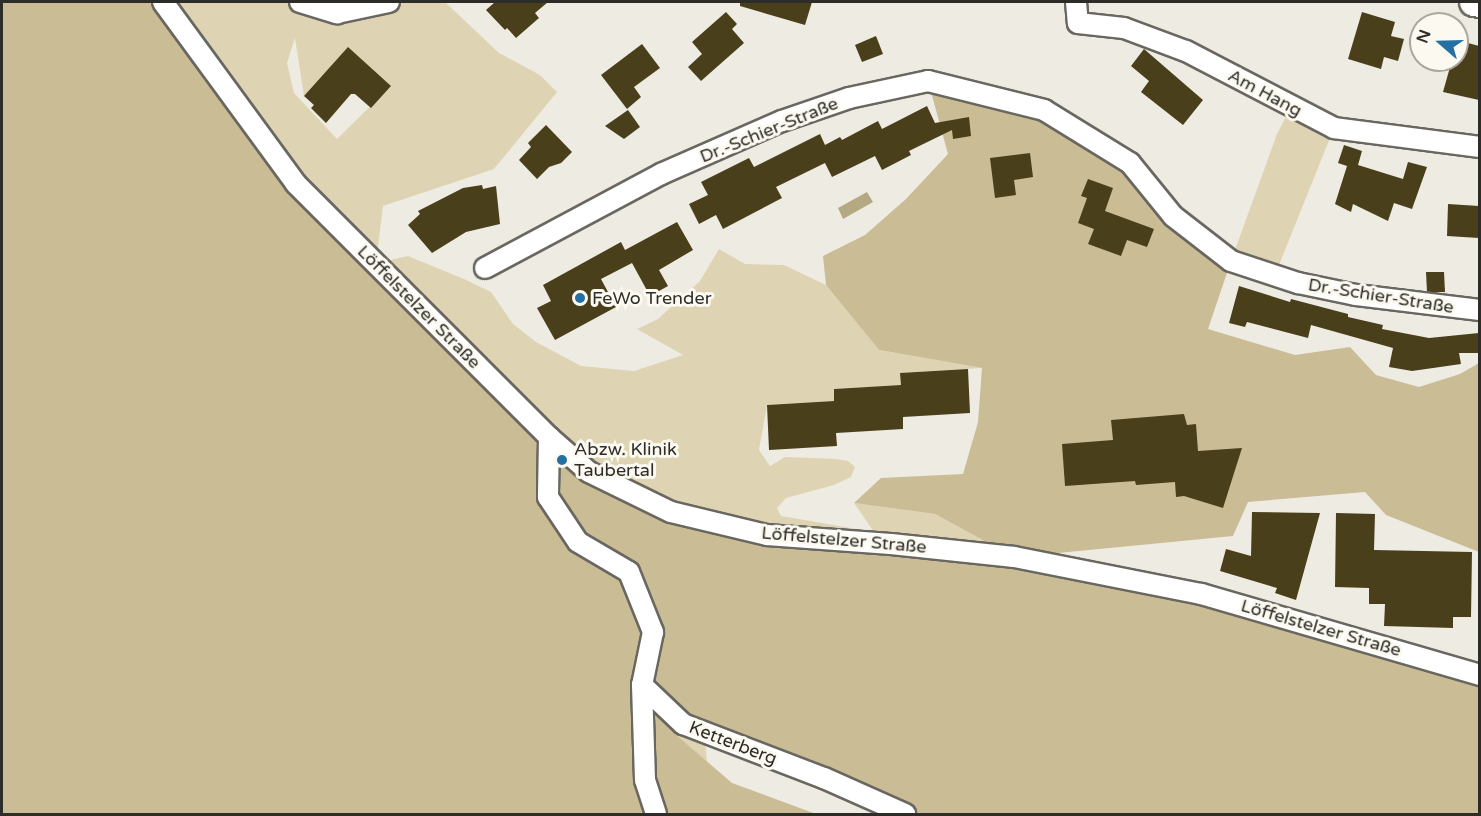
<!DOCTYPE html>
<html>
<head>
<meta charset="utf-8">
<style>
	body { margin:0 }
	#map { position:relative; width:1481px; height:816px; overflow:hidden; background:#eeebe3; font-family:"Varela Round",sans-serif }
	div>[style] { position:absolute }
	.green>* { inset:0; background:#ded4b4 }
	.forest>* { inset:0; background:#cabd96 }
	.water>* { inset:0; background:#b5a982 }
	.building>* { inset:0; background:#4a3f1b }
	.roads { filter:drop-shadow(2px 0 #696760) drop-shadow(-2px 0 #696760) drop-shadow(0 2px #696760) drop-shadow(0 -2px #696760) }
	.street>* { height:20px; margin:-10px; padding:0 10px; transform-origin:10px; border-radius:10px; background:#fff }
	.secondary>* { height:28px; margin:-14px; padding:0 14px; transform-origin:14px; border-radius:14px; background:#fff }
	.dots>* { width:16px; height:16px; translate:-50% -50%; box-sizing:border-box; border:3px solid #fbf9f0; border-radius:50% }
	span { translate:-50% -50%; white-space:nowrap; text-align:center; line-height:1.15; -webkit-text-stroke:6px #fbf9f0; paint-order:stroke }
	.street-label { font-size:18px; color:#2d2c29 }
	.poi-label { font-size:18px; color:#2d2c29 }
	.left { translate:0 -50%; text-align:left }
	.frame { position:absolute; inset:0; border:3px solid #2d2c29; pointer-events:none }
	.north { position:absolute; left:1409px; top:12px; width:60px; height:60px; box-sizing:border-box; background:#fbf9f0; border:2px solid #a9a7a0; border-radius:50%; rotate:290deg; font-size:16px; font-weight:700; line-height:24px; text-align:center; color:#2d2c29 }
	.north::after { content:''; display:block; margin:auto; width:21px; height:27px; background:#2470a3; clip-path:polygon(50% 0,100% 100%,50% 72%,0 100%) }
</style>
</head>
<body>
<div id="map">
	<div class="green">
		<div style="clip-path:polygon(evenodd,163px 2px,300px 2px,337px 13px,389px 2px,445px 2px,499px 53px,540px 75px,557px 92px,494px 169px,383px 206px,376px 263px,408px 256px,464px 279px,491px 292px,513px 324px,536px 342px,581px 366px,634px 371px,683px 355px,637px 329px,658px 319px,700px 281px,719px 249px,745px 264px,784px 265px,826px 285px,879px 350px,982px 368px,901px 373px,901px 385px,834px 389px,834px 401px,767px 405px,759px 450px,770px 466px,785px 457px,836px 459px,848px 461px,855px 467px,851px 477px,834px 485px,786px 498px,777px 508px,781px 516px,874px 532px,854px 503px,935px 514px,1014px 557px,891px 544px,767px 535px,671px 512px,589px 472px,549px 437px,296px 184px,163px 2px,295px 38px,304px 96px,348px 48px,391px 86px,337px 139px,294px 93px,287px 63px,295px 38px)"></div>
		<div style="clip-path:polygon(1291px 107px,1334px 128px,1275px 275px,1231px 261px,1277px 134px)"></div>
		<div style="clip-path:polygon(642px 685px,704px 731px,707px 762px,674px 733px)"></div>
	</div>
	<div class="forest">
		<div style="clip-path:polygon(2px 2px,163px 2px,296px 184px,549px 437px,671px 512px,767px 535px,1012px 556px,935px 514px,854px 503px,881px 478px,963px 474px,978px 422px,982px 368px,879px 350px,826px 285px,823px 256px,865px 235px,906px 199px,948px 154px,928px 81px,1044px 110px,1130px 163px,1231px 261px,1208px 329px,1295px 355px,1350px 347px,1376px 375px,1419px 387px,1460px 374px,1479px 363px,1479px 552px,1386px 515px,1365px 492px,1248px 502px,1233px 536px,1017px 557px,1201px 594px,1479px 675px,1479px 814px,915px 814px,704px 731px,644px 688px,674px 733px,732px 783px,816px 814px,2px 814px)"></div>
	</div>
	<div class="water">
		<div style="clip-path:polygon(867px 192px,873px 202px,843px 219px,838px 208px)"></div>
	</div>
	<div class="building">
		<div style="clip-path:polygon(495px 2px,548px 2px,535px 13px,539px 18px,516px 38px,507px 28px,505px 30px,486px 10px)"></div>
		<div style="clip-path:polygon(740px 2px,812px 2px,805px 25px,740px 6px)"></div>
		<div style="clip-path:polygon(726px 12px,737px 24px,732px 29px,744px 43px,701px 81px,688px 67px,702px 54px,692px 42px)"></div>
		<div style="clip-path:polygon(1362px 12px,1395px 22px,1391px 36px,1404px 39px,1398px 61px,1384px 57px,1381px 69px,1348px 59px)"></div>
		<div style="clip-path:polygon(876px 36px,883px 54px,862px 62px,855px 45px)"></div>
		<div style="clip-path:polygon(1457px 40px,1479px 46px,1479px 100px,1443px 92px,1452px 60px,1457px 60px)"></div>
		<div style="clip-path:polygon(642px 44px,660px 68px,634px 87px,641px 97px,627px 109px,601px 75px)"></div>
		<div style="clip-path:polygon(348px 47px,391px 86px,371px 108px,355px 94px,351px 94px,326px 123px,311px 108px,314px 105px,304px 96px)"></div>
		<div style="clip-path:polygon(1144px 49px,1203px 100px,1183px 125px,1141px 92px,1149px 81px,1131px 66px)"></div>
		<div style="clip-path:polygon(927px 106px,935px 123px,969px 117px,971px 136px,953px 139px,952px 130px,909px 151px,911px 155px,882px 170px,875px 156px,832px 177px,825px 163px,776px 187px,782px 198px,723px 229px,716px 215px,699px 224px,689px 204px,708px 195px,701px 182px,749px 158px,754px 167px,820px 134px,825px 145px,840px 137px,842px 140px,878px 121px,882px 129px)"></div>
		<div style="clip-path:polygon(628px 110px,640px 127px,624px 139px,605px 126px)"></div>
		<div style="clip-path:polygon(546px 125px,572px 152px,561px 163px,549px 167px,537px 179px,519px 160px,531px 147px,528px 143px)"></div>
		<div style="clip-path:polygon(1344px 145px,1362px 151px,1358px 165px,1403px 179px,1408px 162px,1427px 167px,1412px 209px,1394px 203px,1388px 221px,1353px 204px,1351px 212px,1335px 204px,1347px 166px,1338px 163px)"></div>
		<div style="clip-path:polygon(1030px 153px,1033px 177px,1014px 180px,1016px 195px,995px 198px,990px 158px)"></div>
		<div style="clip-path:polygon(1088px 179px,1113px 188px,1105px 211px,1154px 229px,1147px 247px,1127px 240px,1121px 256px,1088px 244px,1094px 229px,1078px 223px,1087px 198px,1081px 196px)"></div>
		<div style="clip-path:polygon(482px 185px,483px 189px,496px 186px,500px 224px,466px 232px,432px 253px,408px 225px,420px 214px,418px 211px,463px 188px)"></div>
		<div style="clip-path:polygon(1448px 204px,1479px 206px,1479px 238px,1447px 236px)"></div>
		<div style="clip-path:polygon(677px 222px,693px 250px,659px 270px,668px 286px,650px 296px,632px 263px,601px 279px,616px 307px,555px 340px,537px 308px,551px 301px,543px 285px,621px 242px,625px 250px)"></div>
		<div style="clip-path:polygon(1426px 272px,1444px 272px,1445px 292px,1427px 292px)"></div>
		<div style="clip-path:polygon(1239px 286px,1290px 302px,1291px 299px,1348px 314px,1348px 317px,1383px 325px,1382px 329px,1429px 338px,1479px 333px,1479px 353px,1459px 353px,1461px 364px,1412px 371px,1389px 367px,1393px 348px,1311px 325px,1308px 338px,1247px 322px,1245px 327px,1229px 323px)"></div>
		<div style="clip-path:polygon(968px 369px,970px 413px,903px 417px,903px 429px,836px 433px,837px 446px,769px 450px,767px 405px,834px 401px,834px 389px,901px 385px,900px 373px)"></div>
		<div style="clip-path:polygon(1184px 414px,1187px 425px,1196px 424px,1198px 451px,1242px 448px,1223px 508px,1184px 496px,1176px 497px,1175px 482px,1136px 485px,1135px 481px,1065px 486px,1062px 444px,1113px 440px,1111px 420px)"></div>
		<div style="clip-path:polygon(1252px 512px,1320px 513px,1296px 600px,1275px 593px,1277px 588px,1220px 571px,1226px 549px,1251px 556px)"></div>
		<div style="clip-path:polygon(1336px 513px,1375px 514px,1374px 550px,1472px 552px,1471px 617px,1453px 617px,1453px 628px,1384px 626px,1385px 604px,1369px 604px,1369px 588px,1335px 587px)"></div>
	</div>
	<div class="roads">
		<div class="street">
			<div style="left:163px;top:2px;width:225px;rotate:53.8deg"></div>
			<div style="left:296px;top:184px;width:358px;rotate:45deg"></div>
			<div style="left:549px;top:437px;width:53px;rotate:41.2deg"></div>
			<div style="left:589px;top:472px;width:91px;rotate:26deg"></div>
			<div style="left:671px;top:512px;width:99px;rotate:13.5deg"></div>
			<div style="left:767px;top:535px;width:124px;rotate:4.2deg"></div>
			<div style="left:891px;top:544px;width:124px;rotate:6deg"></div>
			<div style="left:1014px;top:557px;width:191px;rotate:11.2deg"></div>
			<div style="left:1201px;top:594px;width:291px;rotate:16.2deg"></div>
			<div style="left:300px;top:2px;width:39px;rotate:17deg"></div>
			<div style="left:337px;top:13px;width:53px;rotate:-11.9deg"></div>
			<div style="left:1076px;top:2px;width:21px;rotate:85deg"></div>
			<div style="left:1078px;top:23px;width:46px;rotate:6.2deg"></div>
			<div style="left:1124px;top:28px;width:66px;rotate:20.4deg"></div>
			<div style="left:1186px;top:51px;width:167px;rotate:27.5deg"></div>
			<div style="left:1334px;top:128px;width:147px;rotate:7.4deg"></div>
			<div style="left:485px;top:268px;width:200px;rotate:-28.1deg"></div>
			<div style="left:661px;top:174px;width:132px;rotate:-23.7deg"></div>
			<div style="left:782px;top:121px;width:71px;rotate:-18.9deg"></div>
			<div style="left:849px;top:98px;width:81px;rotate:-12.1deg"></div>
			<div style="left:928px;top:81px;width:120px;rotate:14deg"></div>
			<div style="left:1044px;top:110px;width:101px;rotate:31.6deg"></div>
			<div style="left:1130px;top:163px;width:68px;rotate:50.9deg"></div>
			<div style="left:1173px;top:216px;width:73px;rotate:37.8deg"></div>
			<div style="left:1231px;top:261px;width:71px;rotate:18.2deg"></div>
			<div style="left:1298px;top:283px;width:59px;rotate:11.7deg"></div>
			<div style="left:1356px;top:295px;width:125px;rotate:6.9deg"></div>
			<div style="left:549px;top:437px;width:60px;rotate:91deg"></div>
			<div style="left:548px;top:497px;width:54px;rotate:56.3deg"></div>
			<div style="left:578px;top:542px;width:59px;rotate:30.5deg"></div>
			<div style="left:629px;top:572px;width:65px;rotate:68.2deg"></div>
			<div style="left:653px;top:632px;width:54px;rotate:101.7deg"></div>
			<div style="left:642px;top:685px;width:57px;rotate:43.6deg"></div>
			<div style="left:683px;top:724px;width:151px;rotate:21deg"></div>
			<div style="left:824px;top:778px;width:89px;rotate:24deg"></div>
			<div style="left:642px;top:685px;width:95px;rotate:88.2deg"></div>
			<div style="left:645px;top:780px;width:36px;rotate:72deg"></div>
		</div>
		<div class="secondary">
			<div style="left:1474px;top:2px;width:6px;rotate:9deg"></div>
		</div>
	</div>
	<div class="dots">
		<div style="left:580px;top:298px;background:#2470a3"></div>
		<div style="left:562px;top:460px;background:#2470a3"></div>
	</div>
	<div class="street-label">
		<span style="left:1265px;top:93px;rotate:28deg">Am Hang</span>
		<span style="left:769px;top:130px;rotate:-22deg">Dr.-Schier-Straße</span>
		<span style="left:1381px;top:296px;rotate:9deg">Dr.-Schier-Straße</span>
		<span style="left:419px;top:307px;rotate:45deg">Löffelstelzer Straße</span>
		<span style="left:844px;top:540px;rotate:5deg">Löffelstelzer Straße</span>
		<span style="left:1321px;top:628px;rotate:16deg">Löffelstelzer Straße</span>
		<span style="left:733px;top:743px;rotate:21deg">Ketterberg</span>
	</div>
	<div class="poi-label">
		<span class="left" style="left:592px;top:298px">FeWo Trender</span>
		<span class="left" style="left:574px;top:460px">Abzw. Klinik<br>Taubertal</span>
	</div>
	<div class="frame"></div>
	<div class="north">N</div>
</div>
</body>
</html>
